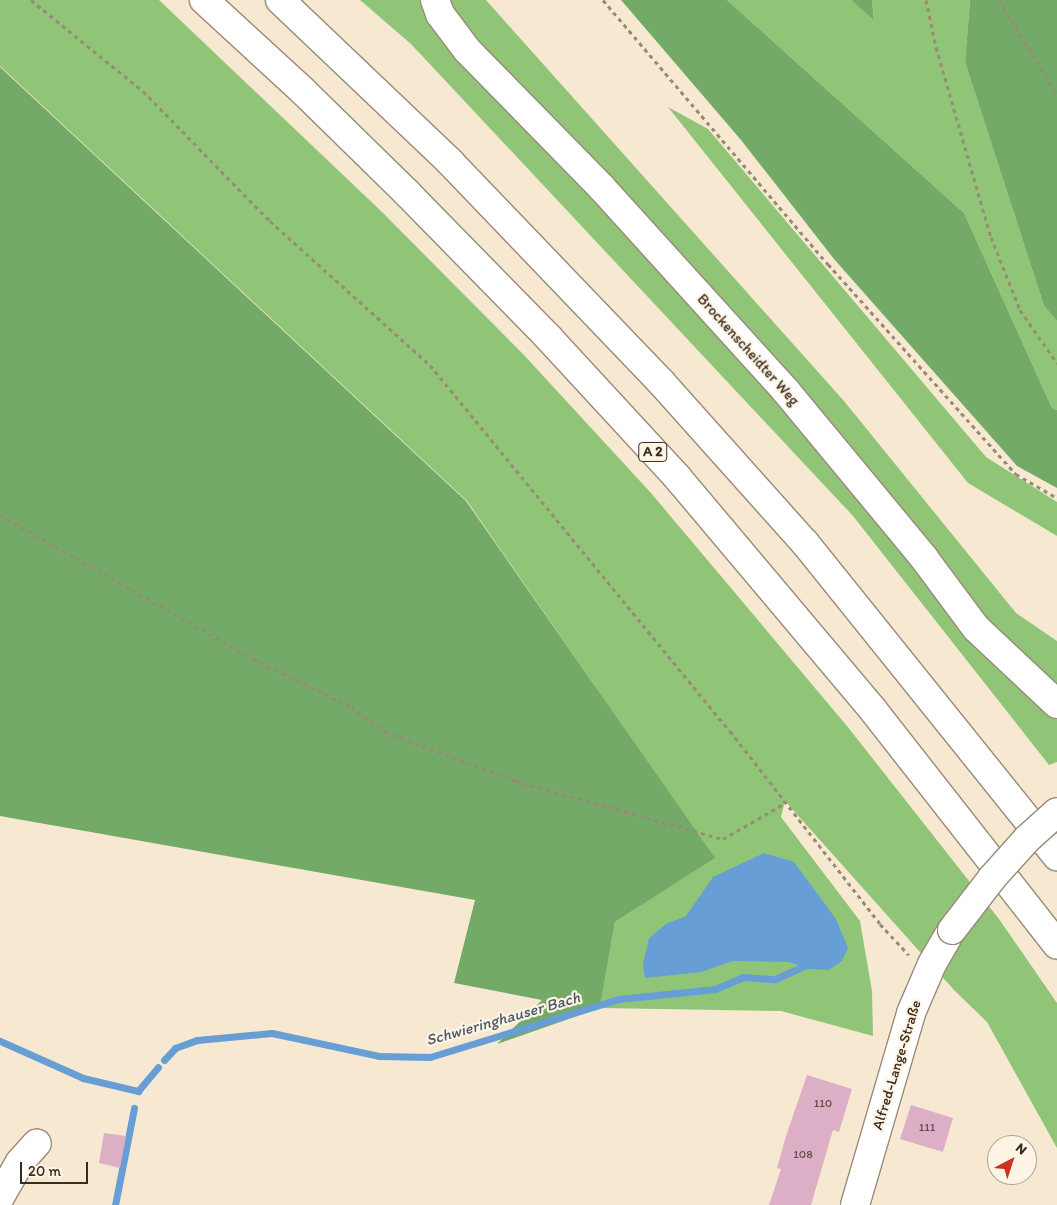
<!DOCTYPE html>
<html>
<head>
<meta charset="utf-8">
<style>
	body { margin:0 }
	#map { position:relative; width:1057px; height:1205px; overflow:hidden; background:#f7e9d1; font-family:Itim,sans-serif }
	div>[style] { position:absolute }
	.green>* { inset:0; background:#90c577 }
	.forest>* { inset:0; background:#74aa68 }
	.water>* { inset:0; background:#679ed5 }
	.stream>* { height:7px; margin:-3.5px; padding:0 3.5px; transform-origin:3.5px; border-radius:3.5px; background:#679ed5 }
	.building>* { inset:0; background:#ddafc7 }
	.path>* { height:3px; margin-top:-1.5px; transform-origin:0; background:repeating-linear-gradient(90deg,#998a78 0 4px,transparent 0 8px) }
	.roads { filter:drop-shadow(1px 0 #998a78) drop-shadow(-1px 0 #998a78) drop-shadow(0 1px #998a78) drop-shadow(0 -1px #998a78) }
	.minor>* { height:28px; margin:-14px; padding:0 14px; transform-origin:14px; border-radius:14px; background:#fff }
	.highway>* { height:28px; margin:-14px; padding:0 14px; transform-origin:14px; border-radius:14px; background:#fff }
	.bridges { filter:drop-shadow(1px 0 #998a78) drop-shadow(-1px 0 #998a78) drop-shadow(0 1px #998a78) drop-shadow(0 -1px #998a78) }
	.minor-bridge>* { height:28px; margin:-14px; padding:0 14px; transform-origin:14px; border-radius:14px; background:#fff }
	span { translate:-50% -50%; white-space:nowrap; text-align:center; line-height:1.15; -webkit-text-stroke:4.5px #fcf5e5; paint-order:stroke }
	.number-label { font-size:12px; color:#644b48 }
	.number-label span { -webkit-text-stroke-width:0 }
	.shield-label span { padding:1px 4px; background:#fcf5e5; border:1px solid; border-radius:4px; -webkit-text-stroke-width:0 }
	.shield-label { font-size:14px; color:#3b2a1e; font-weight:700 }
	.street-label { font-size:15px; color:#3b2a1e }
	.water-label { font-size:16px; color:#4d5867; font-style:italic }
	.north { position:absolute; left:987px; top:1135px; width:50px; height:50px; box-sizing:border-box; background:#fcf5e5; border:1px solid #afa495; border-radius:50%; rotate:40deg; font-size:14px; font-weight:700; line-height:20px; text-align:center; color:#3b2a1e }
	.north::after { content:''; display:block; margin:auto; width:18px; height:22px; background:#c8321e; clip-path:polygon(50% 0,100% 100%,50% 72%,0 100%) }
	.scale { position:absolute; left:20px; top:1162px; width:68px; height:22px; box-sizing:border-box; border:2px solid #3b2a1e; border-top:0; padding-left:6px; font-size:15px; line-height:18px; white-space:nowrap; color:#3b2a1e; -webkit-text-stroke:4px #fcf5e5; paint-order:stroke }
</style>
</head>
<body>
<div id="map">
	<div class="green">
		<div style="clip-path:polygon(0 0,159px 0,382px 212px,523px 354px,651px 493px,847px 726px,999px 919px,1057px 1003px,1057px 1148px,987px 1022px,954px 990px,785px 801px,781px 817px,860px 921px,872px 991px,873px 1036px,781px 1011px,600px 1008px,615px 922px,714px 858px,467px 501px,0 66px)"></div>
		<div style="clip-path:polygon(360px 0,486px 0,844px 401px,1016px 613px,1057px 641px,1057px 762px,1049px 765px,853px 516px,411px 44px)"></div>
		<div style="clip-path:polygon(727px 0,851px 0,874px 19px,872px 0,970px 0,965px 62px,1044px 306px,1057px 321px,1057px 410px,1052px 408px,964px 213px)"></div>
		<div style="clip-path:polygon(668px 107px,708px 129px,986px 457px,1057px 502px,1057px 536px,968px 483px)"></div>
	</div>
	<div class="forest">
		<div style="clip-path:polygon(621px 0,727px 0,964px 213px,1052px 408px,1057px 410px,1057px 488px,1017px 466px,834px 259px,741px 140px)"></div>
		<div style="clip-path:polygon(851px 0,872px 0,874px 20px)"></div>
		<div style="clip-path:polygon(970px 0,1057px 0,1057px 321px,1044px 306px,965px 62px)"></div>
		<div style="clip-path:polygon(0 67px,466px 501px,715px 858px,615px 922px,600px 1008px,497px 1044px,542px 1000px,454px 983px,475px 900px,0 816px)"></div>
	</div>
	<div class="water">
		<div style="clip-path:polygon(764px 853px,794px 862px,836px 919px,848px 948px,842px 961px,829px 970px,810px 969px,789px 962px,733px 961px,701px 972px,645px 978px,643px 964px,649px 938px,666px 924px,686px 916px,713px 877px)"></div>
	</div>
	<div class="stream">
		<div style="left:0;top:1041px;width:91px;rotate:24deg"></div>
		<div style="left:83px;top:1078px;width:57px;rotate:13.3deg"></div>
		<div style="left:138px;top:1091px;width:31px;rotate:-50deg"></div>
		<div style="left:164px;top:1060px;width:16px;rotate:-47deg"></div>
		<div style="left:175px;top:1048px;width:23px;rotate:-20deg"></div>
		<div style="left:197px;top:1040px;width:75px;rotate:-5.3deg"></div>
		<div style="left:272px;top:1033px;width:109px;rotate:12.1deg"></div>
		<div style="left:379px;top:1056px;width:51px;rotate:1.1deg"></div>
		<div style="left:430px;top:1057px;width:198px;rotate:-17.1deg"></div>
		<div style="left:619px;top:999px;width:97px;rotate:-5.9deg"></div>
		<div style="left:715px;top:989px;width:30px;rotate:-23deg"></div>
		<div style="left:743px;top:977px;width:32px;rotate:4deg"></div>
		<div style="left:775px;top:979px;width:37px;rotate:-24deg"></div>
		<div style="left:115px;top:1205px;width:99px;rotate:-78.9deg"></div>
	</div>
	<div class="building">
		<div style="clip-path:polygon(807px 1075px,852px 1089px,839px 1132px,833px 1130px,811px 1205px,769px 1205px,781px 1169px,777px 1168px,786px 1136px)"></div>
		<div style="clip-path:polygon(911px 1105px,953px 1118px,943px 1152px,900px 1139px)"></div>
		<div style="clip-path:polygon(104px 1133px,126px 1136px,120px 1168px,99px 1163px)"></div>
	</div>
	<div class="path">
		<div style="left:31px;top:0;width:144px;rotate:39.1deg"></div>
		<div style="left:143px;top:91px;width:182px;rotate:45.7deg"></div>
		<div style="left:270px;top:221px;width:215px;rotate:42deg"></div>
		<div style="left:430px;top:365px;width:473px;rotate:50.7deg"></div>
		<div style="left:730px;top:731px;width:244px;rotate:52.1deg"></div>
		<div style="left:880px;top:924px;width:42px;rotate:46.9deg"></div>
		<div style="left:603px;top:0;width:347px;rotate:49.6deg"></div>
		<div style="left:828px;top:264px;width:282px;rotate:48.2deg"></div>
		<div style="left:1016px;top:474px;width:48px;rotate:30.3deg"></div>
		<div style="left:926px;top:0;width:48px;rotate:78deg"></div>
		<div style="left:936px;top:47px;width:198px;rotate:73.9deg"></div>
		<div style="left:991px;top:237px;width:79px;rotate:68.3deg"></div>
		<div style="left:1020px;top:310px;width:65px;rotate:55.1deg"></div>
		<div style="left:999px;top:0;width:110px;rotate:58.3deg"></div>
		<div style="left:0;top:515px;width:291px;rotate:29.6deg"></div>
		<div style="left:253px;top:659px;width:109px;rotate:26.1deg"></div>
		<div style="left:351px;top:707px;width:42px;rotate:36.3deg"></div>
		<div style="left:385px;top:732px;width:140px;rotate:20.5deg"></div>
		<div style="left:516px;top:781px;width:215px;rotate:15.7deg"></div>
		<div style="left:723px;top:839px;width:72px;rotate:-30.1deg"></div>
	</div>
	<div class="roads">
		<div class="minor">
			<div style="left:435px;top:0;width:15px;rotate:70deg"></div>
			<div style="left:440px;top:14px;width:45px;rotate:53.1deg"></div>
			<div style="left:467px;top:50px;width:193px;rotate:45.6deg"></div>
			<div style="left:602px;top:188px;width:274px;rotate:47.8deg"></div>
			<div style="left:786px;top:391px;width:217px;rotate:50.4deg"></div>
			<div style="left:924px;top:558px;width:87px;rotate:53.4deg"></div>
			<div style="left:976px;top:628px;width:111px;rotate:43.2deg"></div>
			<div style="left:0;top:1197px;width:40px;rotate:-60.3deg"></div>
			<div style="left:20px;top:1162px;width:25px;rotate:-48deg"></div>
			<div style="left:855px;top:1205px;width:200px;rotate:-73.7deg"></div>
			<div style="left:911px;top:1013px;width:53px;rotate:-66.8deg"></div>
			<div style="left:932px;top:964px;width:39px;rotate:-60deg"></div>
		</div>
		<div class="highway">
			<div style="left:204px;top:0;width:134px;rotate:42.6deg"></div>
			<div style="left:303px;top:91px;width:146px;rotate:44.4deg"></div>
			<div style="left:407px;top:193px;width:202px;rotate:45.6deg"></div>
			<div style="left:548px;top:337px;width:190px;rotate:47.3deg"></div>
			<div style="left:677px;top:477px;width:304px;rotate:49.9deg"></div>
			<div style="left:873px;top:710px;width:298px;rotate:51.9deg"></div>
			<div style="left:280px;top:0;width:235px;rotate:43.6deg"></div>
			<div style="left:450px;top:162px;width:305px;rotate:46.2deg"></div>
			<div style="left:661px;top:382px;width:216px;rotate:48.2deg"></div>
			<div style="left:805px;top:543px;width:402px;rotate:51.2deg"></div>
		</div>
	</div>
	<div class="bridges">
		<div class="minor-bridge">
			<div style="left:952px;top:930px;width:66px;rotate:-52.4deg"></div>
			<div style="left:992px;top:878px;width:52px;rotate:-48.1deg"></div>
			<div style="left:1027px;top:839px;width:40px;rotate:-42deg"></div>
		</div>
	</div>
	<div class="number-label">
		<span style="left:823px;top:1104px">110</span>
		<span style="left:927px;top:1128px">111</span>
		<span style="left:803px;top:1155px">108</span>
	</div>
	<div class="shield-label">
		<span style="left:653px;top:452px">A 2</span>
	</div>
	<div class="street-label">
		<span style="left:748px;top:350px;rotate:48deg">Brockenscheidter Weg</span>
		<span style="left:897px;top:1065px;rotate:-73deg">Alfred-Lange-Straße</span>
	</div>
	<div class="water-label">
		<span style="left:503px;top:1019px;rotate:-16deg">Schwieringhauser Bach</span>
	</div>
	<div class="north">N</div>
	<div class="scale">20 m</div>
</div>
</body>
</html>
